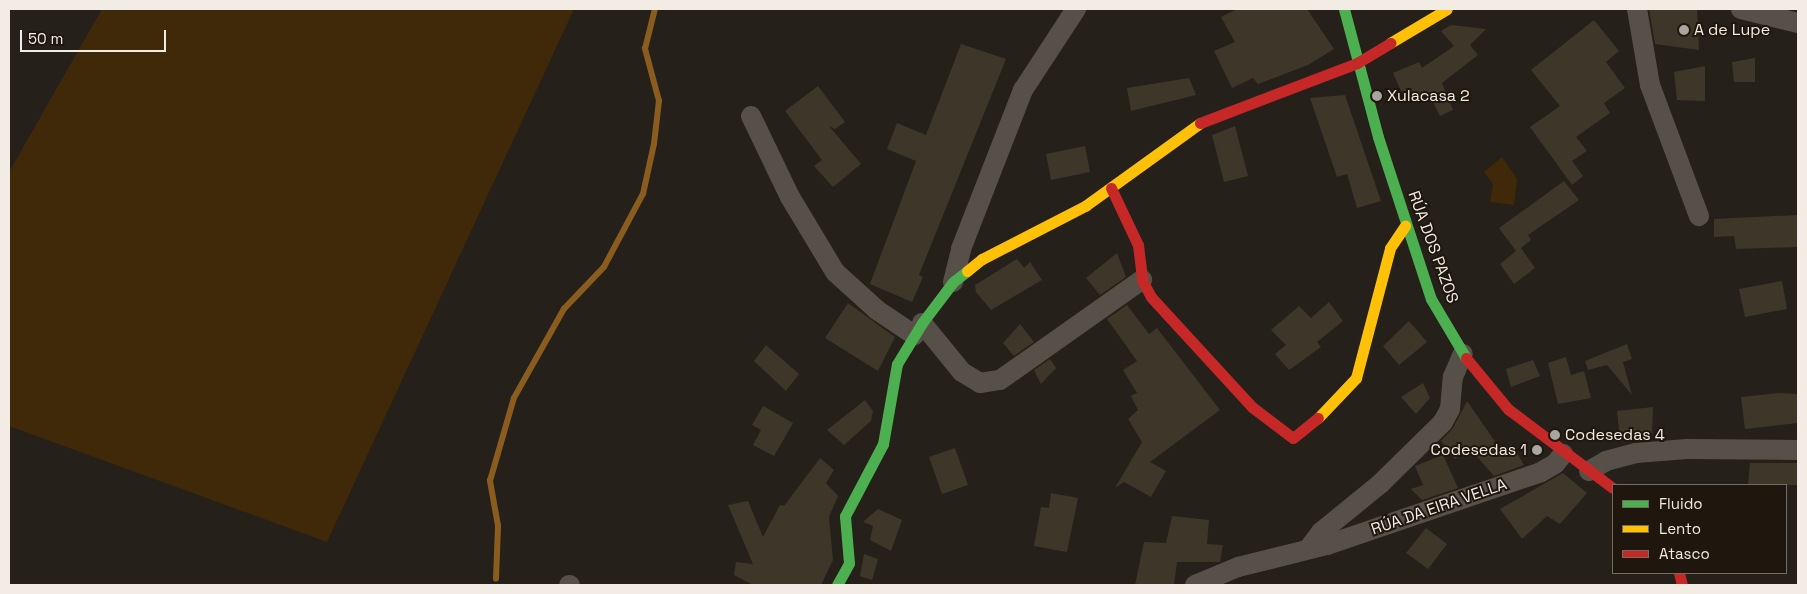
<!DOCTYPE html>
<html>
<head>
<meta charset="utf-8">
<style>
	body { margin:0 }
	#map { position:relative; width:1807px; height:594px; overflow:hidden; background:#25201a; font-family:"Space Grotesk",sans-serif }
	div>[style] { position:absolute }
	.green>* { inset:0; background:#3f2909 }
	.stream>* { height:5.5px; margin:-2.75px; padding:0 2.75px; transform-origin:2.75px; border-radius:2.75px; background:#8a5d1f }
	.building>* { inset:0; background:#3e3629 }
	.street>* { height:20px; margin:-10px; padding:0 10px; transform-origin:10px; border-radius:10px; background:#575048 }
	.fast>* { height:11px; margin:-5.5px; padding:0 5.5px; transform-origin:5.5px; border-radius:5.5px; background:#4caf50 }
	.slow>* { height:11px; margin:-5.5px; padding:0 5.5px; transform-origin:5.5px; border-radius:5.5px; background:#ffc107 }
	.jam>* { height:11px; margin:-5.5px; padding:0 5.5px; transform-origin:5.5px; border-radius:5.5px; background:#c62828 }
	.dots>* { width:14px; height:14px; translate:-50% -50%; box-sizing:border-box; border:2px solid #1f170d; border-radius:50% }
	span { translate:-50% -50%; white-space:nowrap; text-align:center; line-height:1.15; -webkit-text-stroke:4px #1f170d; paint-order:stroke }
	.poi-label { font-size:16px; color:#f2ece5 }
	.left { translate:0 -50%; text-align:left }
	.right { translate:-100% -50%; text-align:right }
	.street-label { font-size:16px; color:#f2ece5 }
	.frame { position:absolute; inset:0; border:10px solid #f2ece5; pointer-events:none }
	.legend { position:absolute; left:1612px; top:484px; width:175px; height:90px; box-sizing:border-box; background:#1f170d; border:1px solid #736c63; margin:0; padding:6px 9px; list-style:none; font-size:15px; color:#f2ece5 }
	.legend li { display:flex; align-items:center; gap:10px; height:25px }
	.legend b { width:25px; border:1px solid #736c63 }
	.scale { position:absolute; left:20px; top:30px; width:146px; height:22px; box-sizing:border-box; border:2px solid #f2ece5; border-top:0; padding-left:6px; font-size:15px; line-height:18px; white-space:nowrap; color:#f2ece5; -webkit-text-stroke:4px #1f170d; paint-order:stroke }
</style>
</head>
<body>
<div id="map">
	<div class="green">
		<div style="clip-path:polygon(102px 9px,574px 9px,327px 542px,9px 426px,9px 172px)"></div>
		<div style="clip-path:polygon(1502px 157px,1517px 179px,1514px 205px,1490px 202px,1493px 184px,1484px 172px)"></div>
	</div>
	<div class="stream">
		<div style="left:496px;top:579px;width:53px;rotate:-87.8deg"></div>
		<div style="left:498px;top:526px;width:46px;rotate:-100.1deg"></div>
		<div style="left:490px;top:481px;width:86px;rotate:-73.9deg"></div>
		<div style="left:514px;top:398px;width:102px;rotate:-60.7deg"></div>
		<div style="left:564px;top:309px;width:58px;rotate:-46.4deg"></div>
		<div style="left:604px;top:267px;width:83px;rotate:-61.9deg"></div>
		<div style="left:643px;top:194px;width:51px;rotate:-77.6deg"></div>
		<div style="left:654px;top:144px;width:43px;rotate:-83.4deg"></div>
		<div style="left:659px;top:101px;width:54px;rotate:-105.1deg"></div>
		<div style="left:645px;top:49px;width:41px;rotate:-76deg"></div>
	</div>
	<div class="building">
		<div style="clip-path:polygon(1237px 9px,1307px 9px,1334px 49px,1308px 65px,1258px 84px,1253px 78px,1232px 88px,1214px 51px,1235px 42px,1221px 17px)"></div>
		<div style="clip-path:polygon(1649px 9px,1697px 9px,1699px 50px,1655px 44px)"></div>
		<div style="clip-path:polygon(1594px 20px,1619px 51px,1606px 62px,1625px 88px,1604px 103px,1610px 113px,1576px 137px,1587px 151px,1572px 161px,1583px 176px,1572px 185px,1530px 127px,1560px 106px,1531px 70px)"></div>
		<div style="clip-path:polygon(1451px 25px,1486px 29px,1470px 45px,1478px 55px,1442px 83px,1453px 110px,1440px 116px,1428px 93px,1404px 98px,1393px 73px,1419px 62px,1422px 68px,1454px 46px,1441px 31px)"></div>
		<div style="clip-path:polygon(961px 44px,1006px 59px,919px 275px,923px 277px,912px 302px,870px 284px,916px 161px,887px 149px,897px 123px,926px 135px)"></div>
		<div style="clip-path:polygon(1755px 58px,1755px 82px,1734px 82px,1732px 62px)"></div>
		<div style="clip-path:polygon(1705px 66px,1705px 101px,1677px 100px,1674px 72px)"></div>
		<div style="clip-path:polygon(1189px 78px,1196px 95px,1131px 111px,1127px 88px)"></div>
		<div style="clip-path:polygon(818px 86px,845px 122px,835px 129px,829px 126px,861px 164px,833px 187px,814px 166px,822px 160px,785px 111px)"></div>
		<div style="clip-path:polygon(1345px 95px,1381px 201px,1357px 208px,1347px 174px,1337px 177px,1310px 98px)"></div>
		<div style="clip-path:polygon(1235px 126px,1248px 176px,1224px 182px,1212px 135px)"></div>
		<div style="clip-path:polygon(1085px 146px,1090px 172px,1051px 180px,1046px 154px)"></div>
		<div style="clip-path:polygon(1564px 181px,1579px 200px,1528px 235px,1531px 240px,1521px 248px,1535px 268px,1514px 284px,1500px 264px,1516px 251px,1499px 228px)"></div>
		<div style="clip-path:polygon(1798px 215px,1798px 247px,1736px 249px,1734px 236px,1714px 237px,1714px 219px)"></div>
		<div style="clip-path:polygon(1117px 253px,1126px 277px,1100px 295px,1086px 278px)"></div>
		<div style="clip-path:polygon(1017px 259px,1024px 268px,1030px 262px,1042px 280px,991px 310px,976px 292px,975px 285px)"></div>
		<div style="clip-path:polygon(1782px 281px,1787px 309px,1745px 317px,1739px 289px)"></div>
		<div style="clip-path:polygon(1329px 302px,1343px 321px,1317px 342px,1321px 347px,1289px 370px,1275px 354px,1286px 345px,1271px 330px,1299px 306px,1311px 318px)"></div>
		<div style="clip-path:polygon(848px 303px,895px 337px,878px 371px,825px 338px)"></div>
		<div style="clip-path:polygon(1127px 305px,1149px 334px,1157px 328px,1220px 410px,1150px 462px,1166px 471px,1151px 497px,1124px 482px,1115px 488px,1142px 442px,1128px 419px,1138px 410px,1131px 396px,1137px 393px,1123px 370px,1137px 361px,1107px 319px)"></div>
		<div style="clip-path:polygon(1409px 321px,1427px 342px,1399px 365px,1383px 346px)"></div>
		<div style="clip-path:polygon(1020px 324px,1034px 342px,1014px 356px,1003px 343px)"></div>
		<div style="clip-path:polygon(1627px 344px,1632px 359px,1623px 362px,1632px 395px,1607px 365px,1588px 370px,1585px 361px)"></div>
		<div style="clip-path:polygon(766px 345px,799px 374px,786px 391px,754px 361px)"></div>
		<div style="clip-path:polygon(1566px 357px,1571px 375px,1584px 371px,1591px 398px,1558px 404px,1548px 363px)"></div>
		<div style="clip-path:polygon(1050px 359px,1056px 368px,1041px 384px,1034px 370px)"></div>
		<div style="clip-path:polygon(1533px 360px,1540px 376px,1511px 387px,1506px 369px)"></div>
		<div style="clip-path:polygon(1423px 383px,1430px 398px,1416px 414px,1401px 397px)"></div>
		<div style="clip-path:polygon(1779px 393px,1798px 394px,1798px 423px,1745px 429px,1741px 397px)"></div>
		<div style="clip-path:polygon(865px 400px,873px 411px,871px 421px,844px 445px,827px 430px)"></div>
		<div style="clip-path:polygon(1467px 401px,1501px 450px,1512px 444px,1524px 465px,1494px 476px,1470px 449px,1455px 459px,1441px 441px,1453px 428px)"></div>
		<div style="clip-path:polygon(763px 406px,793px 423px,774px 456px,753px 445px,761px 430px,752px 425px)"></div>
		<div style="clip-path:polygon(1653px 407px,1652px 436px,1620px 439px,1617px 411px)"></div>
		<div style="clip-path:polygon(955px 448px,968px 485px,942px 494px,929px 457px)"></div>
		<div style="clip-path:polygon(1443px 455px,1458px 488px,1422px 500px,1411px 489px,1423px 485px,1415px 466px)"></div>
		<div style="clip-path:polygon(820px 458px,834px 470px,826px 483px,838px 496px,829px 517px,833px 560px,821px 585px,753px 585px,734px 575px,736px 562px,753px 564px,728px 505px,748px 501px,763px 537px,780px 505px,784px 506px)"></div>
		<div style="clip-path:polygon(1750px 463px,1798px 463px,1798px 485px,1748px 485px)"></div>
		<div style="clip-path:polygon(1563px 473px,1587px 493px,1560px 524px,1547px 516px,1522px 539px,1500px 509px)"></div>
		<div style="clip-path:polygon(1051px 493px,1078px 498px,1067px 552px,1034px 546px,1041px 507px,1049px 508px)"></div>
		<div style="clip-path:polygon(878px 509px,902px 520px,891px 551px,870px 540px,873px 526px,863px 522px)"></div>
		<div style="clip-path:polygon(1172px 516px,1209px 520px,1207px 544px,1223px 545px,1220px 562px,1177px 562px,1174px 585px,1135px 585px,1144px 542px,1166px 543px)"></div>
		<div style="clip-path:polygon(1426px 528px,1447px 544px,1428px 569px,1406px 553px)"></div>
		<div style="clip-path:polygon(864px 554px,878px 559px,872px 580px,860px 576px)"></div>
	</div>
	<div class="street">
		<div style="left:1637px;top:9px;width:77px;rotate:80.3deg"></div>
		<div style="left:1650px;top:85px;width:140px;rotate:69.5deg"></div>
		<div style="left:1741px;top:9px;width:59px;rotate:13.8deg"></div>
		<div style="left:751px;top:116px;width:90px;rotate:64.3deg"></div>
		<div style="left:790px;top:197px;width:87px;rotate:59deg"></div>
		<div style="left:835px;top:272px;width:57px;rotate:42.1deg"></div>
		<div style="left:877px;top:310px;width:45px;rotate:34deg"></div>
		<div style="left:953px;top:282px;width:34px;rotate:-76deg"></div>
		<div style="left:961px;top:249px;width:171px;rotate:-68.7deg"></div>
		<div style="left:1023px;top:90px;width:97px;rotate:-56.8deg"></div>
		<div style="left:922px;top:323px;width:63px;rotate:50.8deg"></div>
		<div style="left:962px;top:372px;width:21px;rotate:31deg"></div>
		<div style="left:980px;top:383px;width:20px;rotate:-9deg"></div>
		<div style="left:1000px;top:380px;width:174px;rotate:-35.2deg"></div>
		<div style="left:1589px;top:471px;width:20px;rotate:-30deg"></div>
		<div style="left:1606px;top:461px;width:31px;rotate:-15deg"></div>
		<div style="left:1636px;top:453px;width:51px;rotate:-4.5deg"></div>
		<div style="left:1687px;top:449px;width:111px;rotate:0.5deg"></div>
		<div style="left:1309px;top:548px;width:20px;rotate:-53deg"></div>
		<div style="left:1321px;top:532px;width:76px;rotate:-39.1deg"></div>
		<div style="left:1380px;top:484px;width:88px;rotate:-44.5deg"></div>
		<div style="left:1443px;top:422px;width:15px;rotate:-62deg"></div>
		<div style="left:1450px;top:409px;width:32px;rotate:-85deg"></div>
		<div style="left:1453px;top:377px;width:25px;rotate:-67deg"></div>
		<div style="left:569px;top:585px;width:1px"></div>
		<div style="left:1195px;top:585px;width:47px;rotate:-22.7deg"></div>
		<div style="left:1238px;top:567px;width:92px;rotate:-13.9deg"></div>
		<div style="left:1327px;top:545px;width:226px;rotate:-18.8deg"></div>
		<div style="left:1541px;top:472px;width:16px;rotate:-30deg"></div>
		<div style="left:1555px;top:464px;width:13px;rotate:-51deg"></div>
	</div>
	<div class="fast">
		<div style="left:1344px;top:9px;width:132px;rotate:75.1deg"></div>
		<div style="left:1378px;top:137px;width:170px;rotate:71.9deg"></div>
		<div style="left:1431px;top:299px;width:69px;rotate:59.3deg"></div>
		<div style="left:837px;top:585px;width:25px;rotate:-61deg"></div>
		<div style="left:849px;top:563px;width:47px;rotate:-94.9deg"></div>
		<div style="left:845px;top:516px;width:81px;rotate:-62.2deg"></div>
		<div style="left:883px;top:444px;width:81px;rotate:-80.1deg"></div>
		<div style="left:897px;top:364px;width:48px;rotate:-58.6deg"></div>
		<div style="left:922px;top:323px;width:51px;rotate:-52.9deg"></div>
		<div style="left:953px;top:282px;width:18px;rotate:-38deg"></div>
	</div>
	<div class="slow">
		<div style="left:1390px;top:43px;width:66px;rotate:-30.8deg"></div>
		<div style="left:967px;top:271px;width:19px;rotate:-39deg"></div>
		<div style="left:982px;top:259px;width:116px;rotate:-27.2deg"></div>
		<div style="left:1085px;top:206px;width:142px;rotate:-35.8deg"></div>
		<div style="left:1318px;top:418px;width:55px;rotate:-46.5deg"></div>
		<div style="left:1356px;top:378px;width:134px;rotate:-75.3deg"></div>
		<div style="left:1390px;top:248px;width:27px;rotate:-56deg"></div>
	</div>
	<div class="jam">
		<div style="left:1200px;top:123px;width:168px;rotate:-20.9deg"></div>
		<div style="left:1357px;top:63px;width:39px;rotate:-31deg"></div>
		<div style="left:1111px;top:188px;width:63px;rotate:64.7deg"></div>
		<div style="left:1138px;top:245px;width:35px;rotate:83deg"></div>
		<div style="left:1142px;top:280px;width:19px;rotate:62deg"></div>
		<div style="left:1151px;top:297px;width:149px;rotate:47.4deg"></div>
		<div style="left:1252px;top:407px;width:51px;rotate:37.1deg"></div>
		<div style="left:1293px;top:438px;width:32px;rotate:-39deg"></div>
		<div style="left:1466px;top:358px;width:66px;rotate:50.5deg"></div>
		<div style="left:1508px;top:409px;width:131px;rotate:37deg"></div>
		<div style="left:1679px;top:573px;width:12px;rotate:76deg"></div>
	</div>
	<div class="dots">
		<div style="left:1684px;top:30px;background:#aaa59e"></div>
		<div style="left:1377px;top:96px;background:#aaa59e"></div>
		<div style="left:1555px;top:435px;background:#aaa59e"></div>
		<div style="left:1537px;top:450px;background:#aaa59e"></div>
	</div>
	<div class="poi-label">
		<span class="left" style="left:1694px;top:30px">A de Lupe</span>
		<span class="left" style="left:1387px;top:96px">Xulacasa 2</span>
		<span class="left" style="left:1565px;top:435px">Codesedas 4</span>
		<span class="right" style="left:1527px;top:450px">Codesedas 1</span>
	</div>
	<div class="street-label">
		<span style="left:1433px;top:247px;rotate:70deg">RÚA DOS PAZOS</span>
		<span style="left:1439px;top:507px;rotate:-19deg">RÚA DA EIRA VELLA</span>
	</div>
	<div class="frame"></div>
	<ul class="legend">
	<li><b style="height:6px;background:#4caf50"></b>Fluido</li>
	<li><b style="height:6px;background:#ffc107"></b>Lento</li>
	<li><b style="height:6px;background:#c62828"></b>Atasco</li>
	</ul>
	<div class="scale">50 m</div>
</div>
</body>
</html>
